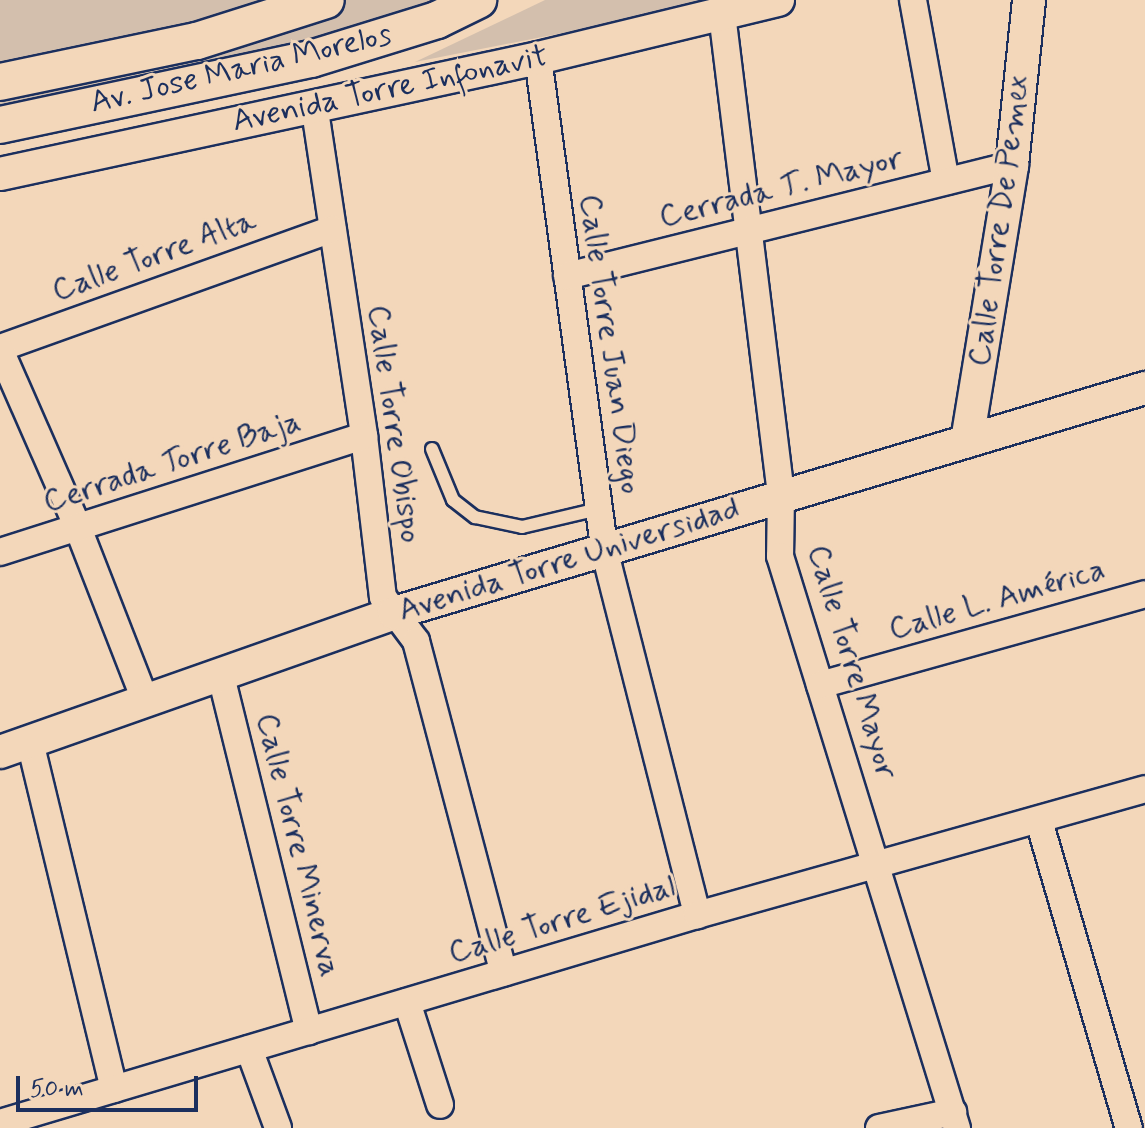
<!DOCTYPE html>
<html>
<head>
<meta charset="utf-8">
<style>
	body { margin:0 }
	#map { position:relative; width:1145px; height:1128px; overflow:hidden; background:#f3d7ba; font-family:Mynerve,sans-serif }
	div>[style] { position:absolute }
	.green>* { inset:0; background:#d3bfad }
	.roads { filter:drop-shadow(2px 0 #1b2f5e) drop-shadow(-2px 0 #1b2f5e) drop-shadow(0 2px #1b2f5e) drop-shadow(0 -2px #1b2f5e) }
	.service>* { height:12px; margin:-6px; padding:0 6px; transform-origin:6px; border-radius:6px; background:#f3d7ba }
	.minor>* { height:26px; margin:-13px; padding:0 13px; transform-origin:13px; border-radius:13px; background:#f3d7ba }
	.tertiary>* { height:32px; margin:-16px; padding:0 16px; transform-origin:16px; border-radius:16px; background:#f3d7ba }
	.secondary>* { height:36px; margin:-18px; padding:0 18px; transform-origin:18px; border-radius:18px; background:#f3d7ba }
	span { translate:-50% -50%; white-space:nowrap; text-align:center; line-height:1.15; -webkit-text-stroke:6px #f3d7ba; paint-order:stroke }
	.street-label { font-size:32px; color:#1b2f5e }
	.scale { position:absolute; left:16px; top:1076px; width:182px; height:36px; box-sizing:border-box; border:4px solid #1b2f5e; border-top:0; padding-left:10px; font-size:24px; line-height:28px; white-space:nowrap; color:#1b2f5e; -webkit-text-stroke:6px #f3d7ba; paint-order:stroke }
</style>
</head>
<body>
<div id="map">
	<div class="green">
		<div style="clip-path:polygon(0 0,278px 0,161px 37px,0 69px)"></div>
		<div style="clip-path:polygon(335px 0,471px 0,0 122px,0 85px)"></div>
		<div style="clip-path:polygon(545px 0,730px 0,415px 62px)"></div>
	</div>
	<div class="roads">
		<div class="service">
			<div style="left:432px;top:449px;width:55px;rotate:67.6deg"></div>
			<div style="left:453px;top:500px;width:28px;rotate:38deg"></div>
			<div style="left:475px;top:517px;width:48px;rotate:12deg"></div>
			<div style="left:522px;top:527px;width:78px;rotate:-13.3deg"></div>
		</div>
		<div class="minor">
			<div style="left:913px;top:0;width:184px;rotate:79.7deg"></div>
			<div style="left:722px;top:14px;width:485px;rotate:83deg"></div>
			<div style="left:781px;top:495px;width:61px;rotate:90.9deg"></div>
			<div style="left:780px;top:556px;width:599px;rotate:72.81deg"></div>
			<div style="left:538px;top:58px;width:495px;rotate:82.3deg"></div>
			<div style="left:604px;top:549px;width:378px;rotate:75.7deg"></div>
			<div style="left:314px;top:104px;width:336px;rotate:81.4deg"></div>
			<div style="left:364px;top:436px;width:162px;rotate:83.3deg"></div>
			<div style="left:383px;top:597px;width:55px;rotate:53.1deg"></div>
			<div style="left:416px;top:641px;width:343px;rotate:75.2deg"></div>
			<div style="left:567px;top:276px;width:459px;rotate:-14deg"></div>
			<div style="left:0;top:348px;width:353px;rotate:-19.7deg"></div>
			<div style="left:0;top:350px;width:194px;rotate:66.3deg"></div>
			<div style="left:78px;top:528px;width:187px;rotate:68.7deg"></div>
			<div style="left:0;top:552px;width:382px;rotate:-17.7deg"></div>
			<div style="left:221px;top:676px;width:366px;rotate:76.1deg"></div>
			<div style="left:820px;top:685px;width:337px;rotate:-15.6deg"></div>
			<div style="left:30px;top:742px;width:357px;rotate:76.4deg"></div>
			<div style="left:1039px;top:821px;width:320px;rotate:73.7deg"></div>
			<div style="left:407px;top:1002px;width:108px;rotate:72.2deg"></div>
			<div style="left:249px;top:1049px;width:84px;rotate:69.8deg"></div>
			<div style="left:0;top:1123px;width:727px;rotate:-16.62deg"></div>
			<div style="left:697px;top:915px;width:465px;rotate:-15.7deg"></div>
			<div style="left:879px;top:1128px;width:76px;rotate:-12.2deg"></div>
		</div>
		<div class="tertiary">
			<div style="left:0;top:174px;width:550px;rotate:-12.17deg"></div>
			<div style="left:538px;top:58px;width:247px;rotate:-13.6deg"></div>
			<div style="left:967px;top:441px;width:280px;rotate:-80.7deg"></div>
			<div style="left:1012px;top:165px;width:166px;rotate:-84.1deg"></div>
			<div style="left:0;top:752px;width:418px;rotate:-19.4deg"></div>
			<div style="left:394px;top:613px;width:784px;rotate:-16.68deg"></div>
		</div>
		<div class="secondary">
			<div style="left:0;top:82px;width:201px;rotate:-11.8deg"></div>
			<div style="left:197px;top:41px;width:135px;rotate:-17.6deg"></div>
			<div style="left:0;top:125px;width:318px;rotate:-12deg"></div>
			<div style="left:311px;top:59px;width:132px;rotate:-17.2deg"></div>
			<div style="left:437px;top:20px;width:46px;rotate:-26deg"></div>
		</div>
	</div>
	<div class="street-label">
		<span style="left:241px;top:69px;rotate:-13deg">Av. Jose Maria Morelos</span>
		<span style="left:390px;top:89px;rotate:-12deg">Avenida Torre Infonavit</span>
		<span style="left:781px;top:188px;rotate:-14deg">Cerrada T. Mayor</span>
		<span style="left:1000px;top:221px;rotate:-82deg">Calle Torre De Pemex</span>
		<span style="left:154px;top:256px;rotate:-20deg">Calle Torre Alta</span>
		<span style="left:610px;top:344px;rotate:82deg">Calle Torre Juan Diego</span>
		<span style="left:394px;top:424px;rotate:82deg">Calle Torre Obispo</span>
		<span style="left:172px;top:462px;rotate:-18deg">Cerrada Torre Baja</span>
		<span style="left:569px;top:560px;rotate:-17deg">Avenida Torre Universidad</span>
		<span style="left:997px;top:600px;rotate:-16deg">Calle L. América</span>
		<span style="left:852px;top:662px;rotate:73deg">Calle Torre Mayor</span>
		<span style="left:298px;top:845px;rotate:76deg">Calle Torre Minerva</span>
		<span style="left:562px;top:920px;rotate:-17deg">Calle Torre Ejidal</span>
	</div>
	<div class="scale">50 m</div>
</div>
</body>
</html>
